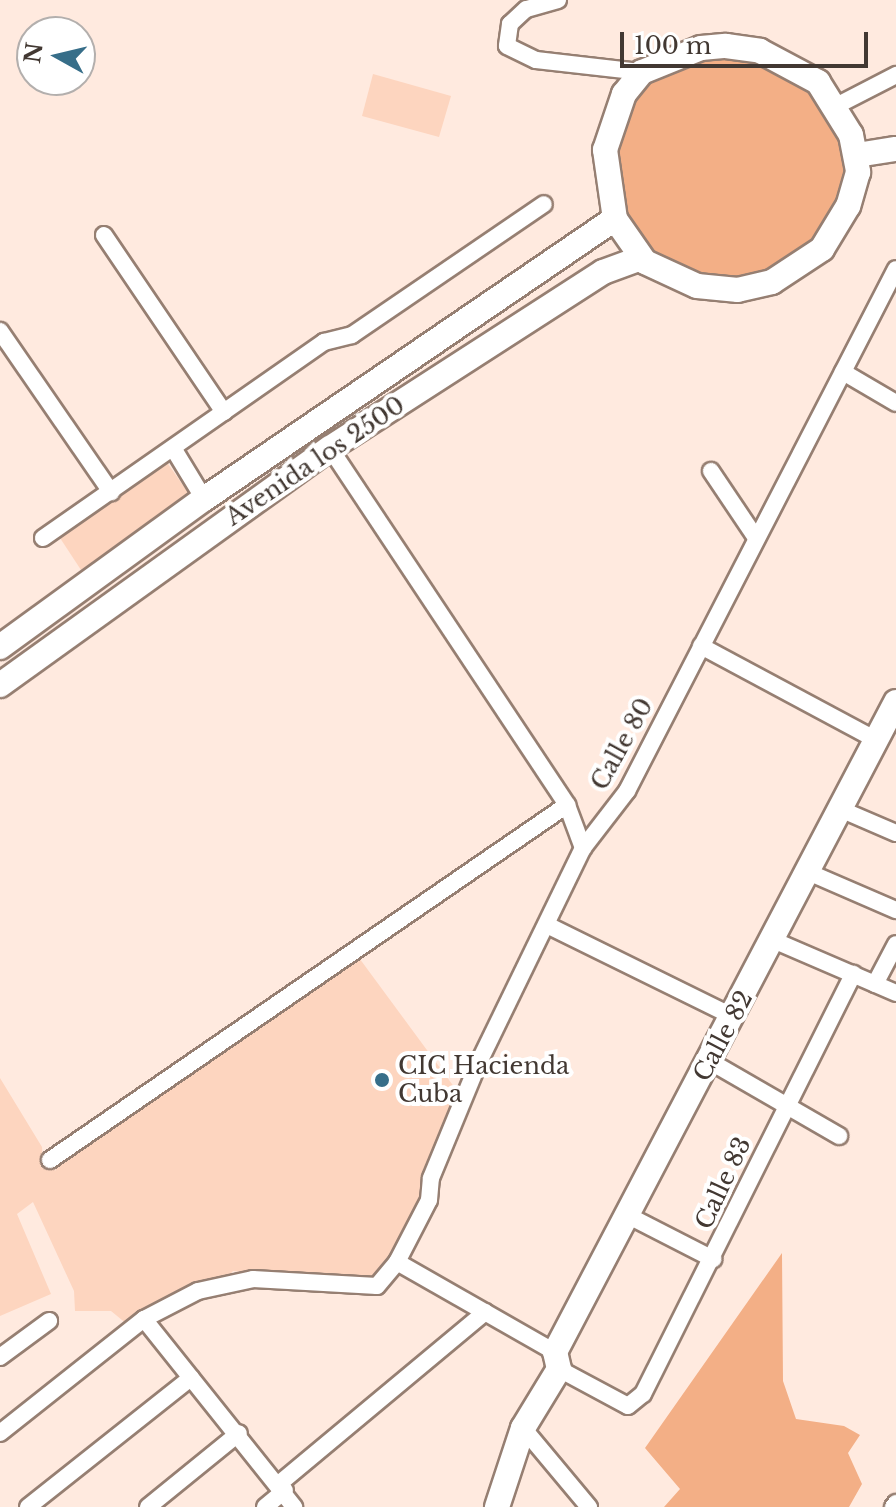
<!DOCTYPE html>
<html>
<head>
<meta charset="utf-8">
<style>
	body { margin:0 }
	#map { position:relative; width:896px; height:1507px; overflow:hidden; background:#ffeadf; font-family:"Libre Baskerville",serif }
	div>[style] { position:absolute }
	.green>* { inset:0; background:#fdd5bf }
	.forest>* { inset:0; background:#f3af86 }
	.roads { filter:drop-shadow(2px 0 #967f72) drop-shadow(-2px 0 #967f72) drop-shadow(0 2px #967f72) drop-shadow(0 -2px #967f72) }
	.street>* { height:16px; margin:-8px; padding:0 8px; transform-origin:8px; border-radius:8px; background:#fff }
	.secondary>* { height:24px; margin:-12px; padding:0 12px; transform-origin:12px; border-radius:12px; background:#fff }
	.dots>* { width:22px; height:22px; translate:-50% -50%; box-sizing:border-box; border:4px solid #fff; border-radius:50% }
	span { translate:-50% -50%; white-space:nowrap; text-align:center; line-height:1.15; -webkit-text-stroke:8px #fff; paint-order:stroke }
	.street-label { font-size:24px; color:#423832 }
	.poi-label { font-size:24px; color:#423832 }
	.left { translate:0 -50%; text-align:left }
	.north { position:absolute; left:16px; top:16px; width:80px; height:80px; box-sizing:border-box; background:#fff; border:2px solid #b3afad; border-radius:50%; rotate:278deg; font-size:22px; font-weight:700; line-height:32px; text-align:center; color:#423832 }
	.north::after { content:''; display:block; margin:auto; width:28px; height:36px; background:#376e89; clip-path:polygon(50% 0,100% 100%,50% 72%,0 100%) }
	.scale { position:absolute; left:620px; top:32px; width:248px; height:36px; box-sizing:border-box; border:4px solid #423832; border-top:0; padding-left:10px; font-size:24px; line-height:28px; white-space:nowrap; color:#423832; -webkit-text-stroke:6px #fff; paint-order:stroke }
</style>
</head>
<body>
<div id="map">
	<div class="green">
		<div style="clip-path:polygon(373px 74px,451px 96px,439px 137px,362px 116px)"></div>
		<div style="clip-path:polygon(166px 461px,192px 498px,83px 573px,60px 538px)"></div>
		<div style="clip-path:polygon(354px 951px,463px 1099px,429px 1200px,377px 1286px,233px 1271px,224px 1282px,133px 1329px,111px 1311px,75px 1311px,74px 1291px,33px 1202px,17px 1214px,51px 1294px,0 1316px,0 1078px,42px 1147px,43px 1160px,56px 1171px,50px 1160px)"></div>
	</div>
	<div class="forest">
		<div style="clip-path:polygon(726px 46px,818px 82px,857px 155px,835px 230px,738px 290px,645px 262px,607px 178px,624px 94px)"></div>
		<div style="clip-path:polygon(782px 1253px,783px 1381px,796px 1419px,844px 1426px,860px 1435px,848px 1453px,862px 1484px,849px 1507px,664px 1507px,680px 1489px,645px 1448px)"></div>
	</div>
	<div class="roads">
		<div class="street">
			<div style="left:558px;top:0;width:33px;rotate:164deg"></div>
			<div style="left:526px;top:9px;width:22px;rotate:137deg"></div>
			<div style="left:510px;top:24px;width:22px;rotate:98deg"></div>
			<div style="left:507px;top:46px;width:32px;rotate:26deg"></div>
			<div style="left:536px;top:60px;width:107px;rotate:6.5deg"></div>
			<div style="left:836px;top:106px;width:68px;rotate:-27.3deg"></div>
			<div style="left:104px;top:235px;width:214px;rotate:55.9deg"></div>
			<div style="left:0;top:331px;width:196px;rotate:55.4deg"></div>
			<div style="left:843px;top:372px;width:61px;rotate:30.3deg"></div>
			<div style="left:173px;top:448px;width:60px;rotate:58.7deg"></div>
			<div style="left:330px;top:448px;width:429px;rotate:56.4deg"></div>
			<div style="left:567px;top:805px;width:46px;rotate:69.6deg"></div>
			<div style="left:711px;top:471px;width:81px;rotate:56.1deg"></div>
			<div style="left:43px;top:538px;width:343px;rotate:-34.9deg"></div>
			<div style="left:324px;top:342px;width:29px;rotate:-14deg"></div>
			<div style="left:352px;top:335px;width:232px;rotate:-34.3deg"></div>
			<div style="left:701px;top:646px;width:199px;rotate:28.2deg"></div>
			<div style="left:840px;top:809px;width:61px;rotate:23.2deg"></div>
			<div style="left:808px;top:872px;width:96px;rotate:23.4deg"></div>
			<div style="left:547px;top:925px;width:208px;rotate:26.2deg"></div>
			<div style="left:773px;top:940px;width:134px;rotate:23.3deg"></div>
			<div style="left:875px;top:984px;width:45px;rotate:-62.3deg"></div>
			<div style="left:711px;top:1062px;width:148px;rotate:30deg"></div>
			<div style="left:50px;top:1160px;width:627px;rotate:-34.48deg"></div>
			<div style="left:627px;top:1215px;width:97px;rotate:27.1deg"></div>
			<div style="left:397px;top:1262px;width:182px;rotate:29.7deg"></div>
			<div style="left:144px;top:1319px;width:241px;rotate:51.4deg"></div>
			<div style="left:0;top:1357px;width:61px;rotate:-36.3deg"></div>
			<div style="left:559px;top:1369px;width:78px;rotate:28.2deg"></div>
			<div style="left:628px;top:1406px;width:19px;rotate:-39deg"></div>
			<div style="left:643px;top:1394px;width:470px;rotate:-63.4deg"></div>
			<div style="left:523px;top:1428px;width:103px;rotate:50.1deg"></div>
			<div style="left:0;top:1433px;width:184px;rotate:-38.4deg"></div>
			<div style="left:144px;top:1319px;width:61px;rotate:-27.4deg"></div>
			<div style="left:198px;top:1291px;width:56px;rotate:-12.3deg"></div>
			<div style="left:253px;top:1279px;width:124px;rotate:3.2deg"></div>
			<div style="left:377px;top:1286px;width:31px;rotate:-50deg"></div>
			<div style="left:397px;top:1262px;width:70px;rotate:-62.7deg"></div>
			<div style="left:429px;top:1200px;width:22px;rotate:-85deg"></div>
			<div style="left:431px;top:1178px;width:123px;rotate:-67.6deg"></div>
			<div style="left:478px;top:1064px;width:240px;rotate:-64.1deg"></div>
			<div style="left:583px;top:848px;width:72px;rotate:-52.3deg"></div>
			<div style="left:627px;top:791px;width:587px;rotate:-62.74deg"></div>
			<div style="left:280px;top:1483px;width:267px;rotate:-39.8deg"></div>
			<div style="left:28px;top:1507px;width:208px;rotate:-38.4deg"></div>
			<div style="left:148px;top:1507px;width:117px;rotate:-39.1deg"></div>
			<div style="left:265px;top:1507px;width:26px;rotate:-40deg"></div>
			<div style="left:893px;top:1507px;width:5px;rotate:-53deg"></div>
		</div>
		<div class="secondary">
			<div style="left:726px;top:46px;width:34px;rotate:8deg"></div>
			<div style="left:760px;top:51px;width:66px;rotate:28.1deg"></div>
			<div style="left:818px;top:82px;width:62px;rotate:58.1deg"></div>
			<div style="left:851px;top:135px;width:38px;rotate:79deg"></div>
			<div style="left:858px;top:172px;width:35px;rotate:106deg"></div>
			<div style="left:848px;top:206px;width:50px;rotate:121.2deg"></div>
			<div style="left:822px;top:249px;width:60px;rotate:146.6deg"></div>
			<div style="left:772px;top:282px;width:35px;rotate:167deg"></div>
			<div style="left:738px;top:290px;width:41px;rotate:-174.4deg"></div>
			<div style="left:697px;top:286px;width:57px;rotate:-155.2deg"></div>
			<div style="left:645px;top:262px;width:52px;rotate:-124.9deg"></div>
			<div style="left:615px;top:219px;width:70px;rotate:-98.2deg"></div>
			<div style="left:605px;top:150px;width:59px;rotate:-71.3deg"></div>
			<div style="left:624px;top:94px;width:28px;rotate:-51deg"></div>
			<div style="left:642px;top:72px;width:64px;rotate:-22.1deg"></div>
			<div style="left:701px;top:48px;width:25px;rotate:-5deg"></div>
			<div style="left:857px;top:155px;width:39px;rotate:-9deg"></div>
			<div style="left:0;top:647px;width:252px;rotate:-36deg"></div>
			<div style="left:204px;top:499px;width:497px;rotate:-34.3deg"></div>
			<div style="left:0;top:685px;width:406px;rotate:-35.7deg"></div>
			<div style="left:330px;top:448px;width:325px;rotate:-32.8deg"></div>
			<div style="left:603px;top:272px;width:40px;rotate:-20.2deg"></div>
			<div style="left:497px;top:1507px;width:83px;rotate:-71.8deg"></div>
			<div style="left:523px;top:1428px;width:69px;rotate:-58.6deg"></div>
			<div style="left:559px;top:1369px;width:17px;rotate:-103deg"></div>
			<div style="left:555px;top:1352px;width:734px;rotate:-62.32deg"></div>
		</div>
	</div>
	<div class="dots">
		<div style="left:382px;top:1080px;background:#376e89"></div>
	</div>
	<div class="street-label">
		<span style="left:315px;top:461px;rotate:-34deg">Avenida los 2500</span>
		<span style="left:622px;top:744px;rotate:-61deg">Calle 80</span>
		<span style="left:723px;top:1036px;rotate:-62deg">Calle 82</span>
		<span style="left:723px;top:1183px;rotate:-65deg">Calle 83</span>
	</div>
	<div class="poi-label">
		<span class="left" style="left:398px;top:1080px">CIC Hacienda<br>Cuba</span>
	</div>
	<div class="north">N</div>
	<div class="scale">100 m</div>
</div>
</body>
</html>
